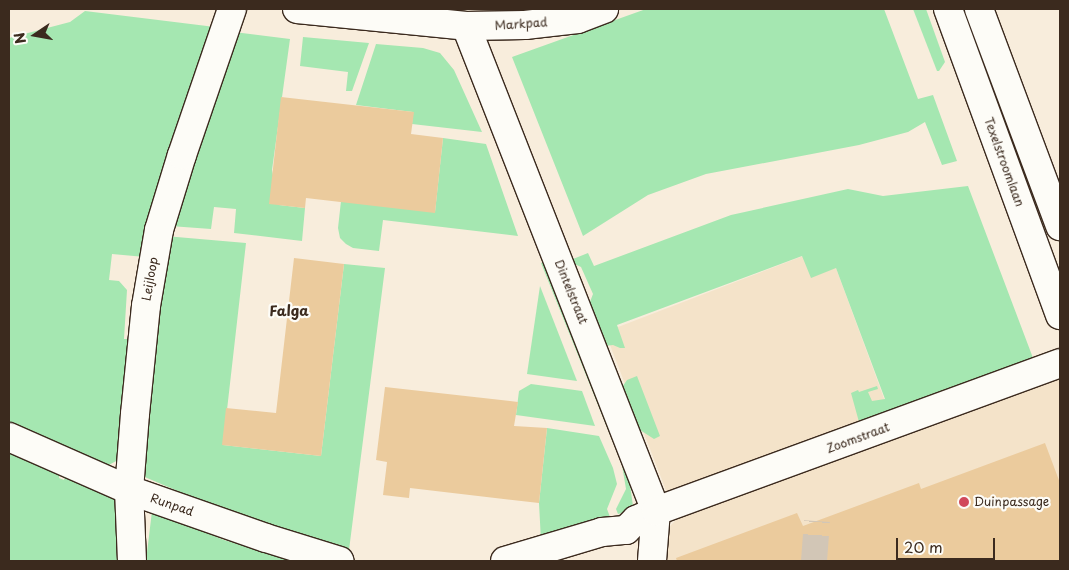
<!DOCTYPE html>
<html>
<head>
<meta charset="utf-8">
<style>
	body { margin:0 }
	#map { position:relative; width:1069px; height:570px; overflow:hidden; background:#f8eddc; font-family:"Playpen Sans",sans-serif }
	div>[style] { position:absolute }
	.built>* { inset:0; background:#f4e3c9 }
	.green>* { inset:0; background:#a5e7b1 }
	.building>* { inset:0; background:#ebcb9d }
	.pedestrian-tunnel>* { height:26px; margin-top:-13px; transform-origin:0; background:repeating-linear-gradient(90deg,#d2c6b6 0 26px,transparent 0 39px) }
	.roads { filter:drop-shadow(1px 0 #3b2a1e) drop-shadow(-1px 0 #3b2a1e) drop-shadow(0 1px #3b2a1e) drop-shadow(0 -1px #3b2a1e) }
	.minor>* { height:28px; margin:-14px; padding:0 14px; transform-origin:14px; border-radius:14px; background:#fdfcf7 }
	.tertiary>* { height:28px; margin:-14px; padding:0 14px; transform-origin:14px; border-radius:14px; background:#fdfcf7 }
	.dots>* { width:14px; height:14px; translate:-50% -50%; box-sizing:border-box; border:2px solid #fdfcf7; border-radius:50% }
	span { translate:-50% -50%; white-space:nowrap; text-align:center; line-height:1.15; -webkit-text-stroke:4.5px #fdfcf7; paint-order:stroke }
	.street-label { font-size:12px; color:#3b2a1e }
	.poi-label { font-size:12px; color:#3b2a1e }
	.left { translate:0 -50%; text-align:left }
	.neighbourhood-label { font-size:14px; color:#3b2a1e; font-weight:700 }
	.frame { position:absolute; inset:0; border:10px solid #3b2a1e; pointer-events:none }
	.north { position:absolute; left:10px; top:10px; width:50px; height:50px; -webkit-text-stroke:4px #fdfcf7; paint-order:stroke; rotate:258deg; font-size:14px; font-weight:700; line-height:20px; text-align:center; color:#3b2a1e }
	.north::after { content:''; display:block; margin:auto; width:18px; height:22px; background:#3b2a1e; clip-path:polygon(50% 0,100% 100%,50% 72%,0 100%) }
	.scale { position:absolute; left:896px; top:538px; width:99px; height:22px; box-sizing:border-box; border:2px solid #3b2a1e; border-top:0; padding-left:6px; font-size:15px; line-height:18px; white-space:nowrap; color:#3b2a1e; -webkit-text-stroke:4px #fdfcf7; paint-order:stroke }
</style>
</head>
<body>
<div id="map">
	<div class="built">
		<div style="clip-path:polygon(803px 256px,836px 268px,889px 412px,1054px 350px,1060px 366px,1060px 561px,664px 561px,668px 528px,677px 519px,605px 332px)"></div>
	</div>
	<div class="green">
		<div style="clip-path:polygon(646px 9px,884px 9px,918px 99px,933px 95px,957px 161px,942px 165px,925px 122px,908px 132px,859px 145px,706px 174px,648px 195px,583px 236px,512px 57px)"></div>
		<div style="clip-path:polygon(913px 9px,926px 9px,945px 62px,939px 71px,937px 71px)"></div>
		<div style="clip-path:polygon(85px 11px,215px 27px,170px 144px,145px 257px,112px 254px,109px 280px,119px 281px,127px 290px,124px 339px,135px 339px,120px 459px,105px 467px,9px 428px,9px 38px,70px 22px)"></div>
		<div style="clip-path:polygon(234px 32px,290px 39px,272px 170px,279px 205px,305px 208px,302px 241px,234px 233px,236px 209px,214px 207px,211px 229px,170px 226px)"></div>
		<div style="clip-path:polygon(303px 37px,369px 43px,352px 91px,346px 91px,348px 72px,300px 66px)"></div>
		<div style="clip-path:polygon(376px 44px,423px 48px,440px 53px,454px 70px,482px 132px,412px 124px,413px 112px,356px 105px)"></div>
		<div style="clip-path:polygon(443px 138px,486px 144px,518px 236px,383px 220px,379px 251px,353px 248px,346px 244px,340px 238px,338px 228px,341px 201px,435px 212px)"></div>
		<div style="clip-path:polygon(968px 186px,1033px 358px,859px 422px,851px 393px,858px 390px,859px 392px,877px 386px,878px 389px,868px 392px,872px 401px,885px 399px,836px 268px,811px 278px,802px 256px,617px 325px,625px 348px,620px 348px,613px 345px,604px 346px,588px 307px,593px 294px,581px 267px,568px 261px,588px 253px,594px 266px,731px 215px,848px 189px,883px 196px)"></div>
		<div style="clip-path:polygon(165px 236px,246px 243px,223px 445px,321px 456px,344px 264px,385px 268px,349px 550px,306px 539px,213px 506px,140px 475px)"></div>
		<div style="clip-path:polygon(544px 262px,627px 464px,633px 506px,631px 510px,618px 514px,616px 509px,626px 489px,622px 465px,541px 263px)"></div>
		<div style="clip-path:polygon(540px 286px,577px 381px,527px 374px)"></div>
		<div style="clip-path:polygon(637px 376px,660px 436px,654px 439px,640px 430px,637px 431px,620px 390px,627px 380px)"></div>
		<div style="clip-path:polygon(531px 384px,582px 391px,595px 426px,516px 415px,519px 391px)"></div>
		<div style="clip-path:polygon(547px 428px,599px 436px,613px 468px,617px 484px,607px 509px,610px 517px,541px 541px,539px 503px)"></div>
		<div style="clip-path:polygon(9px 449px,60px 470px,59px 478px,64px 480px,66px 472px,115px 494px,124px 529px,116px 528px,117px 561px,9px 561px)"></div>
		<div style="clip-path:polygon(152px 511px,224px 540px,294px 561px,146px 561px)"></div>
	</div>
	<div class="building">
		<div style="clip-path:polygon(281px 97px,414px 112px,411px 134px,443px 138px,435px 213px,306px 198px,305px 208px,269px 204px)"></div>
		<div style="clip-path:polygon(294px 258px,344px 264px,321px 456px,222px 445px,226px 408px,276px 413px)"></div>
		<div style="clip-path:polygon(385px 387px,518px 402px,514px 426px,547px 428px,539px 503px,410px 488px,409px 498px,383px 495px,387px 462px,376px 460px)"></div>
		<div style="clip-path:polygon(1045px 443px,1060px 483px,1060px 561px,677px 561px,676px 558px,797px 513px,803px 526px,919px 483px,921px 489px)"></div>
	</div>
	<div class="pedestrian-tunnel">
		<div style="left:814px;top:561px;width:40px;rotate:-85.7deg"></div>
	</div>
	<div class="roads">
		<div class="minor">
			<div style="left:297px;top:9px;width:170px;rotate:5.7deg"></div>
			<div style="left:466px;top:26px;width:59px;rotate:-1deg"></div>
			<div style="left:525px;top:25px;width:53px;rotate:-6.5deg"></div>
			<div style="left:578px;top:19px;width:28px;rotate:-21deg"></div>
			<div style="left:466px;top:26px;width:521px;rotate:68.61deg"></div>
			<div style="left:656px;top:511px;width:50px;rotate:94.6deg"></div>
			<div style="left:9px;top:437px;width:131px;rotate:23.8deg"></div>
			<div style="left:129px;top:490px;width:145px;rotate:19.3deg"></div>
			<div style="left:266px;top:538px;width:77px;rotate:17.3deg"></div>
			<div style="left:132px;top:561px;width:71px;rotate:-92.4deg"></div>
			<div style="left:129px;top:490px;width:76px;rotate:-85.5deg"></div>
			<div style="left:135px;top:414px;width:109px;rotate:-84.2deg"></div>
			<div style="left:146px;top:306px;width:77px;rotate:-80.3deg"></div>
			<div style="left:159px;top:230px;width:78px;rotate:-73deg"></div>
			<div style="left:182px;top:155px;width:154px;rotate:-71.1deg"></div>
			<div style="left:505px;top:561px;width:101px;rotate:-16.6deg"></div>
			<div style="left:602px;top:532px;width:24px;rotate:-5deg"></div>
			<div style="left:626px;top:530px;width:14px;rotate:-45deg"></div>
			<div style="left:636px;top:520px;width:22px;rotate:-24deg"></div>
			<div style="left:656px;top:511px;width:430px;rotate:-20.1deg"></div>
		</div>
		<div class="tertiary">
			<div style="left:948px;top:9px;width:326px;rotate:69.9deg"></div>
			<div style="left:979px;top:9px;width:232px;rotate:69.5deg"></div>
		</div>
	</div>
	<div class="dots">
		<div style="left:964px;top:502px;background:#d1495b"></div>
	</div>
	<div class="street-label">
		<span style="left:521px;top:24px;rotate:-4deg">Markpad</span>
		<span style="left:1004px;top:162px;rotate:70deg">Texelstroomlaan</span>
		<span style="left:150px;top:279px;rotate:-80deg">Leijloop</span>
		<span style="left:571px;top:292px;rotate:68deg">Dintelstraat</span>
		<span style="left:858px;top:438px;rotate:-20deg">Zoomstraat</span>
		<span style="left:172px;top:505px;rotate:19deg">Runpad</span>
	</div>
	<div class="poi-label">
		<span class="left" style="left:974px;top:502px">Duinpassage</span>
	</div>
	<div class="neighbourhood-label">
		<span style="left:289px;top:311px">Falga</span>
	</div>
	<div class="frame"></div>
	<div class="north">N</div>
	<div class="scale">20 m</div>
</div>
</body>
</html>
